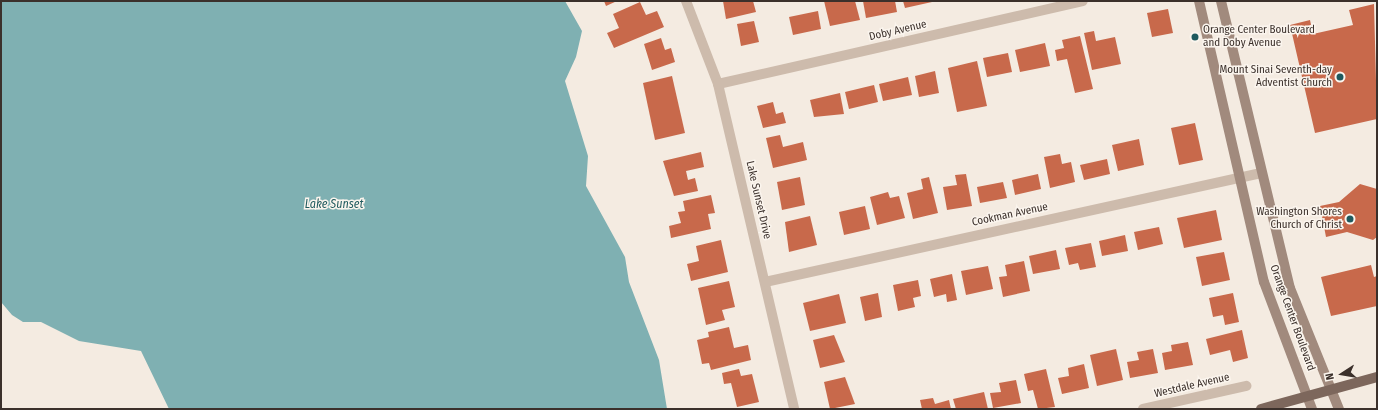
<!DOCTYPE html>
<html>
<head>
<meta charset="utf-8">
<style>
	body { margin:0 }
	#map { position:relative; width:1378px; height:410px; overflow:hidden; background:#f4ebe1; font-family:"Fira Sans Condensed",sans-serif }
	div>[style] { position:absolute }
	.water>* { inset:0; background:#7fb0b2 }
	.building>* { inset:0; background:#c8694b }
	.street>* { height:10px; margin:-5px; padding:0 5px; transform-origin:5px; border-radius:5px; background:#cdbbac }
	.secondary>* { height:10px; margin:-5px; padding:0 5px; transform-origin:5px; border-radius:5px; background:#a18a7d }
	.primary>* { height:10px; margin:-5px; padding:0 5px; transform-origin:5px; border-radius:5px; background:#7d675c }
	.dots>* { width:11px; height:11px; translate:-50% -50%; box-sizing:border-box; border:2px solid #fbf5ee; border-radius:50% }
	span { translate:-50% -50%; white-space:nowrap; text-align:center; line-height:1.15; -webkit-text-stroke:3px #fbf5ee; paint-order:stroke }
	.street-label { font-size:11px; color:#3b302b }
	.poi-label { font-size:11px; color:#3b302b }
	.left { translate:0 -50%; text-align:left }
	.right { translate:-100% -50%; text-align:right }
	.water-label { font-size:12px; color:#1f5a5e; font-style:italic }
	.frame { position:absolute; inset:0; border:2px solid #3b302b; pointer-events:none }
	.north { position:absolute; left:1322px; top:354px; width:40px; height:40px; -webkit-text-stroke:3px #fbf5ee; paint-order:stroke; rotate:258deg; font-size:11px; font-weight:700; line-height:16px; text-align:center; color:#3b302b }
	.north::after { content:''; display:block; margin:auto; width:14px; height:18px; background:#3b302b; clip-path:polygon(50% 0,100% 100%,50% 72%,0 100%) }
</style>
</head>
<body>
<div id="map">
	<div class="water">
		<div style="clip-path:polygon(1px 1px,565px 1px,582px 31px,576px 57px,565px 81px,588px 156px,586px 186px,625px 257px,629px 282px,659px 360px,667px 409px,169px 409px,141px 351px,79px 341px,41px 322px,23px 322px,12px 315px,1px 302px)"></div>
	</div>
	<div class="building">
		<div style="clip-path:polygon(604px 1px,617px 1px,606px 6px)"></div>
		<div style="clip-path:polygon(723px 1px,753px 1px,756px 12px,726px 19px)"></div>
		<div style="clip-path:polygon(824px 1px,855px 1px,860px 20px,830px 26px)"></div>
		<div style="clip-path:polygon(863px 1px,895px 1px,897px 12px,866px 18px)"></div>
		<div style="clip-path:polygon(903px 1px,932px 1px,932px 2px,905px 8px)"></div>
		<div style="clip-path:polygon(640px 2px,646px 15px,657px 11px,664px 27px,614px 48px,607px 33px,619px 28px,613px 14px)"></div>
		<div style="clip-path:polygon(1374px 4px,1377px 119px,1315px 133px,1290px 25px,1310px 20px,1313px 34px,1353px 25px,1349px 10px)"></div>
		<div style="clip-path:polygon(1168px 9px,1173px 33px,1152px 37px,1147px 13px)"></div>
		<div style="clip-path:polygon(818px 11px,821px 29px,793px 35px,789px 17px)"></div>
		<div style="clip-path:polygon(754px 21px,759px 42px,741px 46px,737px 24px)"></div>
		<div style="clip-path:polygon(1094px 31px,1096px 41px,1115px 37px,1121px 64px,1092px 70px,1084px 33px)"></div>
		<div style="clip-path:polygon(1080px 36px,1093px 89px,1075px 93px,1067px 59px,1057px 61px,1055px 50px,1064px 48px,1062px 40px)"></div>
		<div style="clip-path:polygon(661px 38px,665px 50px,671px 48px,675px 62px,652px 70px,644px 44px)"></div>
		<div style="clip-path:polygon(1045px 43px,1050px 66px,1020px 72px,1015px 50px)"></div>
		<div style="clip-path:polygon(1008px 53px,1012px 72px,987px 77px,983px 58px)"></div>
		<div style="clip-path:polygon(977px 61px,987px 106px,957px 112px,948px 68px)"></div>
		<div style="clip-path:polygon(935px 71px,939px 93px,919px 97px,915px 76px)"></div>
		<div style="clip-path:polygon(672px 76px,685px 133px,655px 140px,643px 83px)"></div>
		<div style="clip-path:polygon(908px 77px,912px 95px,883px 101px,879px 84px)"></div>
		<div style="clip-path:polygon(874px 85px,878px 102px,849px 109px,845px 92px)"></div>
		<div style="clip-path:polygon(840px 93px,844px 114px,814px 117px,810px 100px)"></div>
		<div style="clip-path:polygon(773px 102px,776px 114px,783px 112px,786px 123px,763px 128px,757px 106px)"></div>
		<div style="clip-path:polygon(1195px 123px,1203px 160px,1179px 165px,1171px 128px)"></div>
		<div style="clip-path:polygon(780px 135px,783px 147px,803px 142px,807px 160px,773px 168px,766px 138px)"></div>
		<div style="clip-path:polygon(1139px 139px,1144px 165px,1118px 171px,1112px 145px)"></div>
		<div style="clip-path:polygon(701px 152px,704px 167px,686px 171px,688px 180px,695px 178px,698px 191px,674px 196px,663px 161px)"></div>
		<div style="clip-path:polygon(1060px 154px,1062px 164px,1071px 162px,1075px 182px,1050px 188px,1044px 157px)"></div>
		<div style="clip-path:polygon(1107px 159px,1110px 174px,1084px 180px,1080px 165px)"></div>
		<div style="clip-path:polygon(966px 174px,972px 206px,947px 210px,943px 187px,957px 185px,955px 175px)"></div>
		<div style="clip-path:polygon(1038px 174px,1041px 189px,1015px 195px,1012px 180px)"></div>
		<div style="clip-path:polygon(800px 177px,805px 205px,782px 210px,777px 182px)"></div>
		<div style="clip-path:polygon(929px 177px,938px 213px,913px 219px,907px 193px,923px 189px,921px 179px)"></div>
		<div style="clip-path:polygon(1003px 182px,1007px 198px,980px 203px,977px 187px)"></div>
		<div style="clip-path:polygon(1360px 184px,1377px 189px,1377px 237px,1373px 240px,1347px 232px,1326px 237px,1320px 206px,1339px 202px)"></div>
		<div style="clip-path:polygon(888px 192px,890px 198px,899px 196px,905px 218px,877px 225px,870px 197px)"></div>
		<div style="clip-path:polygon(711px 195px,715px 213px,708px 214px,711px 229px,671px 238px,669px 226px,681px 223px,678px 212px,685px 211px,683px 201px)"></div>
		<div style="clip-path:polygon(865px 206px,870px 229px,844px 235px,839px 212px)"></div>
		<div style="clip-path:polygon(1216px 210px,1222px 240px,1184px 248px,1177px 218px)"></div>
		<div style="clip-path:polygon(810px 216px,817px 245px,789px 252px,785px 222px)"></div>
		<div style="clip-path:polygon(1159px 227px,1163px 244px,1138px 250px,1134px 232px)"></div>
		<div style="clip-path:polygon(1125px 235px,1128px 251px,1102px 256px,1099px 241px)"></div>
		<div style="clip-path:polygon(721px 240px,728px 272px,691px 281px,687px 264px,699px 261px,696px 246px)"></div>
		<div style="clip-path:polygon(1091px 243px,1096px 267px,1080px 270px,1078px 263px,1069px 265px,1065px 248px)"></div>
		<div style="clip-path:polygon(1056px 250px,1060px 269px,1033px 274px,1029px 256px)"></div>
		<div style="clip-path:polygon(1224px 252px,1230px 280px,1202px 286px,1196px 257px)"></div>
		<div style="clip-path:polygon(1024px 261px,1030px 291px,1003px 297px,999px 277px,1007px 276px,1005px 265px)"></div>
		<div style="clip-path:polygon(1371px 265px,1374px 277px,1377px 276px,1377px 306px,1331px 316px,1321px 277px)"></div>
		<div style="clip-path:polygon(988px 266px,993px 289px,966px 295px,961px 271px)"></div>
		<div style="clip-path:polygon(952px 274px,957px 300px,947px 302px,946px 294px,934px 297px,930px 279px)"></div>
		<div style="clip-path:polygon(918px 280px,921px 296px,913px 298px,915px 307px,898px 311px,893px 285px)"></div>
		<div style="clip-path:polygon(729px 281px,735px 307px,722px 310px,725px 320px,706px 325px,698px 288px)"></div>
		<div style="clip-path:polygon(878px 293px,882px 317px,865px 321px,860px 297px)"></div>
		<div style="clip-path:polygon(1233px 293px,1239px 322px,1225px 325px,1223px 315px,1213px 317px,1209px 298px)"></div>
		<div style="clip-path:polygon(839px 294px,846px 323px,810px 331px,803px 303px)"></div>
		<div style="clip-path:polygon(729px 327px,734px 348px,748px 345px,751px 360px,711px 370px,709px 363px,702px 364px,697px 340px,709px 337px,708px 332px)"></div>
		<div style="clip-path:polygon(1242px 330px,1248px 358px,1233px 362px,1230px 350px,1210px 355px,1206px 339px)"></div>
		<div style="clip-path:polygon(834px 335px,845px 362px,820px 368px,813px 340px)"></div>
		<div style="clip-path:polygon(1188px 342px,1193px 365px,1165px 370px,1162px 353px,1172px 351px,1171px 345px)"></div>
		<div style="clip-path:polygon(1116px 349px,1123px 380px,1097px 386px,1090px 355px)"></div>
		<div style="clip-path:polygon(1153px 349px,1158px 373px,1130px 378px,1127px 362px,1139px 360px,1137px 352px)"></div>
		<div style="clip-path:polygon(1084px 364px,1089px 388px,1062px 394px,1058px 378px,1069px 376px,1068px 368px)"></div>
		<div style="clip-path:polygon(739px 369px,741px 376px,752px 374px,759px 402px,737px 407px,731px 383px,724px 384px,722px 373px)"></div>
		<div style="clip-path:polygon(1046px 369px,1055px 407px,1038px 409px,1033px 390px,1028px 391px,1024px 374px)"></div>
		<div style="clip-path:polygon(845px 377px,855px 404px,830px 409px,824px 382px)"></div>
		<div style="clip-path:polygon(1016px 380px,1021px 403px,993px 408px,990px 393px,1001px 392px,999px 383px)"></div>
		<div style="clip-path:polygon(984px 392px,988px 409px,956px 409px,953px 399px)"></div>
		<div style="clip-path:polygon(933px 398px,935px 404px,949px 400px,951px 409px,922px 409px,920px 400px)"></div>
	</div>
	<div class="street">
		<div style="left:686px;top:1px;width:89px;rotate:68.9deg"></div>
		<div style="left:718px;top:84px;width:334px;rotate:76.8deg"></div>
		<div style="left:718px;top:84px;width:374px;rotate:-12.8deg"></div>
		<div style="left:765px;top:282px;width:508px;rotate:-12.39deg"></div>
		<div style="left:1143px;top:409px;width:106px;rotate:-12.6deg"></div>
	</div>
	<div class="secondary">
		<div style="left:1199px;top:1px;width:288px;rotate:77deg"></div>
		<div style="left:1264px;top:282px;width:136px;rotate:69.3deg"></div>
		<div style="left:1221px;top:1px;width:295px;rotate:76.5deg"></div>
		<div style="left:1290px;top:288px;width:131px;rotate:68deg"></div>
	</div>
	<div class="primary">
		<div style="left:1261px;top:409px;width:120px;rotate:-15.4deg"></div>
	</div>
	<div class="dots">
		<div style="left:1195px;top:37px;background:#1f5a5e"></div>
		<div style="left:1340px;top:77px;background:#1f5a5e"></div>
		<div style="left:1350px;top:219px;background:#1f5a5e"></div>
	</div>
	<div class="street-label">
		<span style="left:898px;top:31px;rotate:-13deg">Doby Avenue</span>
		<span style="left:758px;top:200px;rotate:77deg">Lake Sunset Drive</span>
		<span style="left:1010px;top:215px;rotate:-12deg">Cookman Avenue</span>
		<span style="left:1292px;top:318px;rotate:70deg">Orange Center Boulevard</span>
		<span style="left:1192px;top:386px;rotate:-13deg">Westdale Avenue</span>
	</div>
	<div class="poi-label">
		<span class="left" style="left:1203px;top:37px">Orange Center Boulevard<br>and Doby Avenue</span>
		<span class="right" style="left:1332px;top:77px">Mount Sinai Seventh-day<br>Adventist Church</span>
		<span class="right" style="left:1342px;top:219px">Washington Shores<br>Church of Christ</span>
	</div>
	<div class="water-label">
		<span style="left:334px;top:205px">Lake Sunset</span>
	</div>
	<div class="frame"></div>
	<div class="north">N</div>
</div>
</body>
</html>
